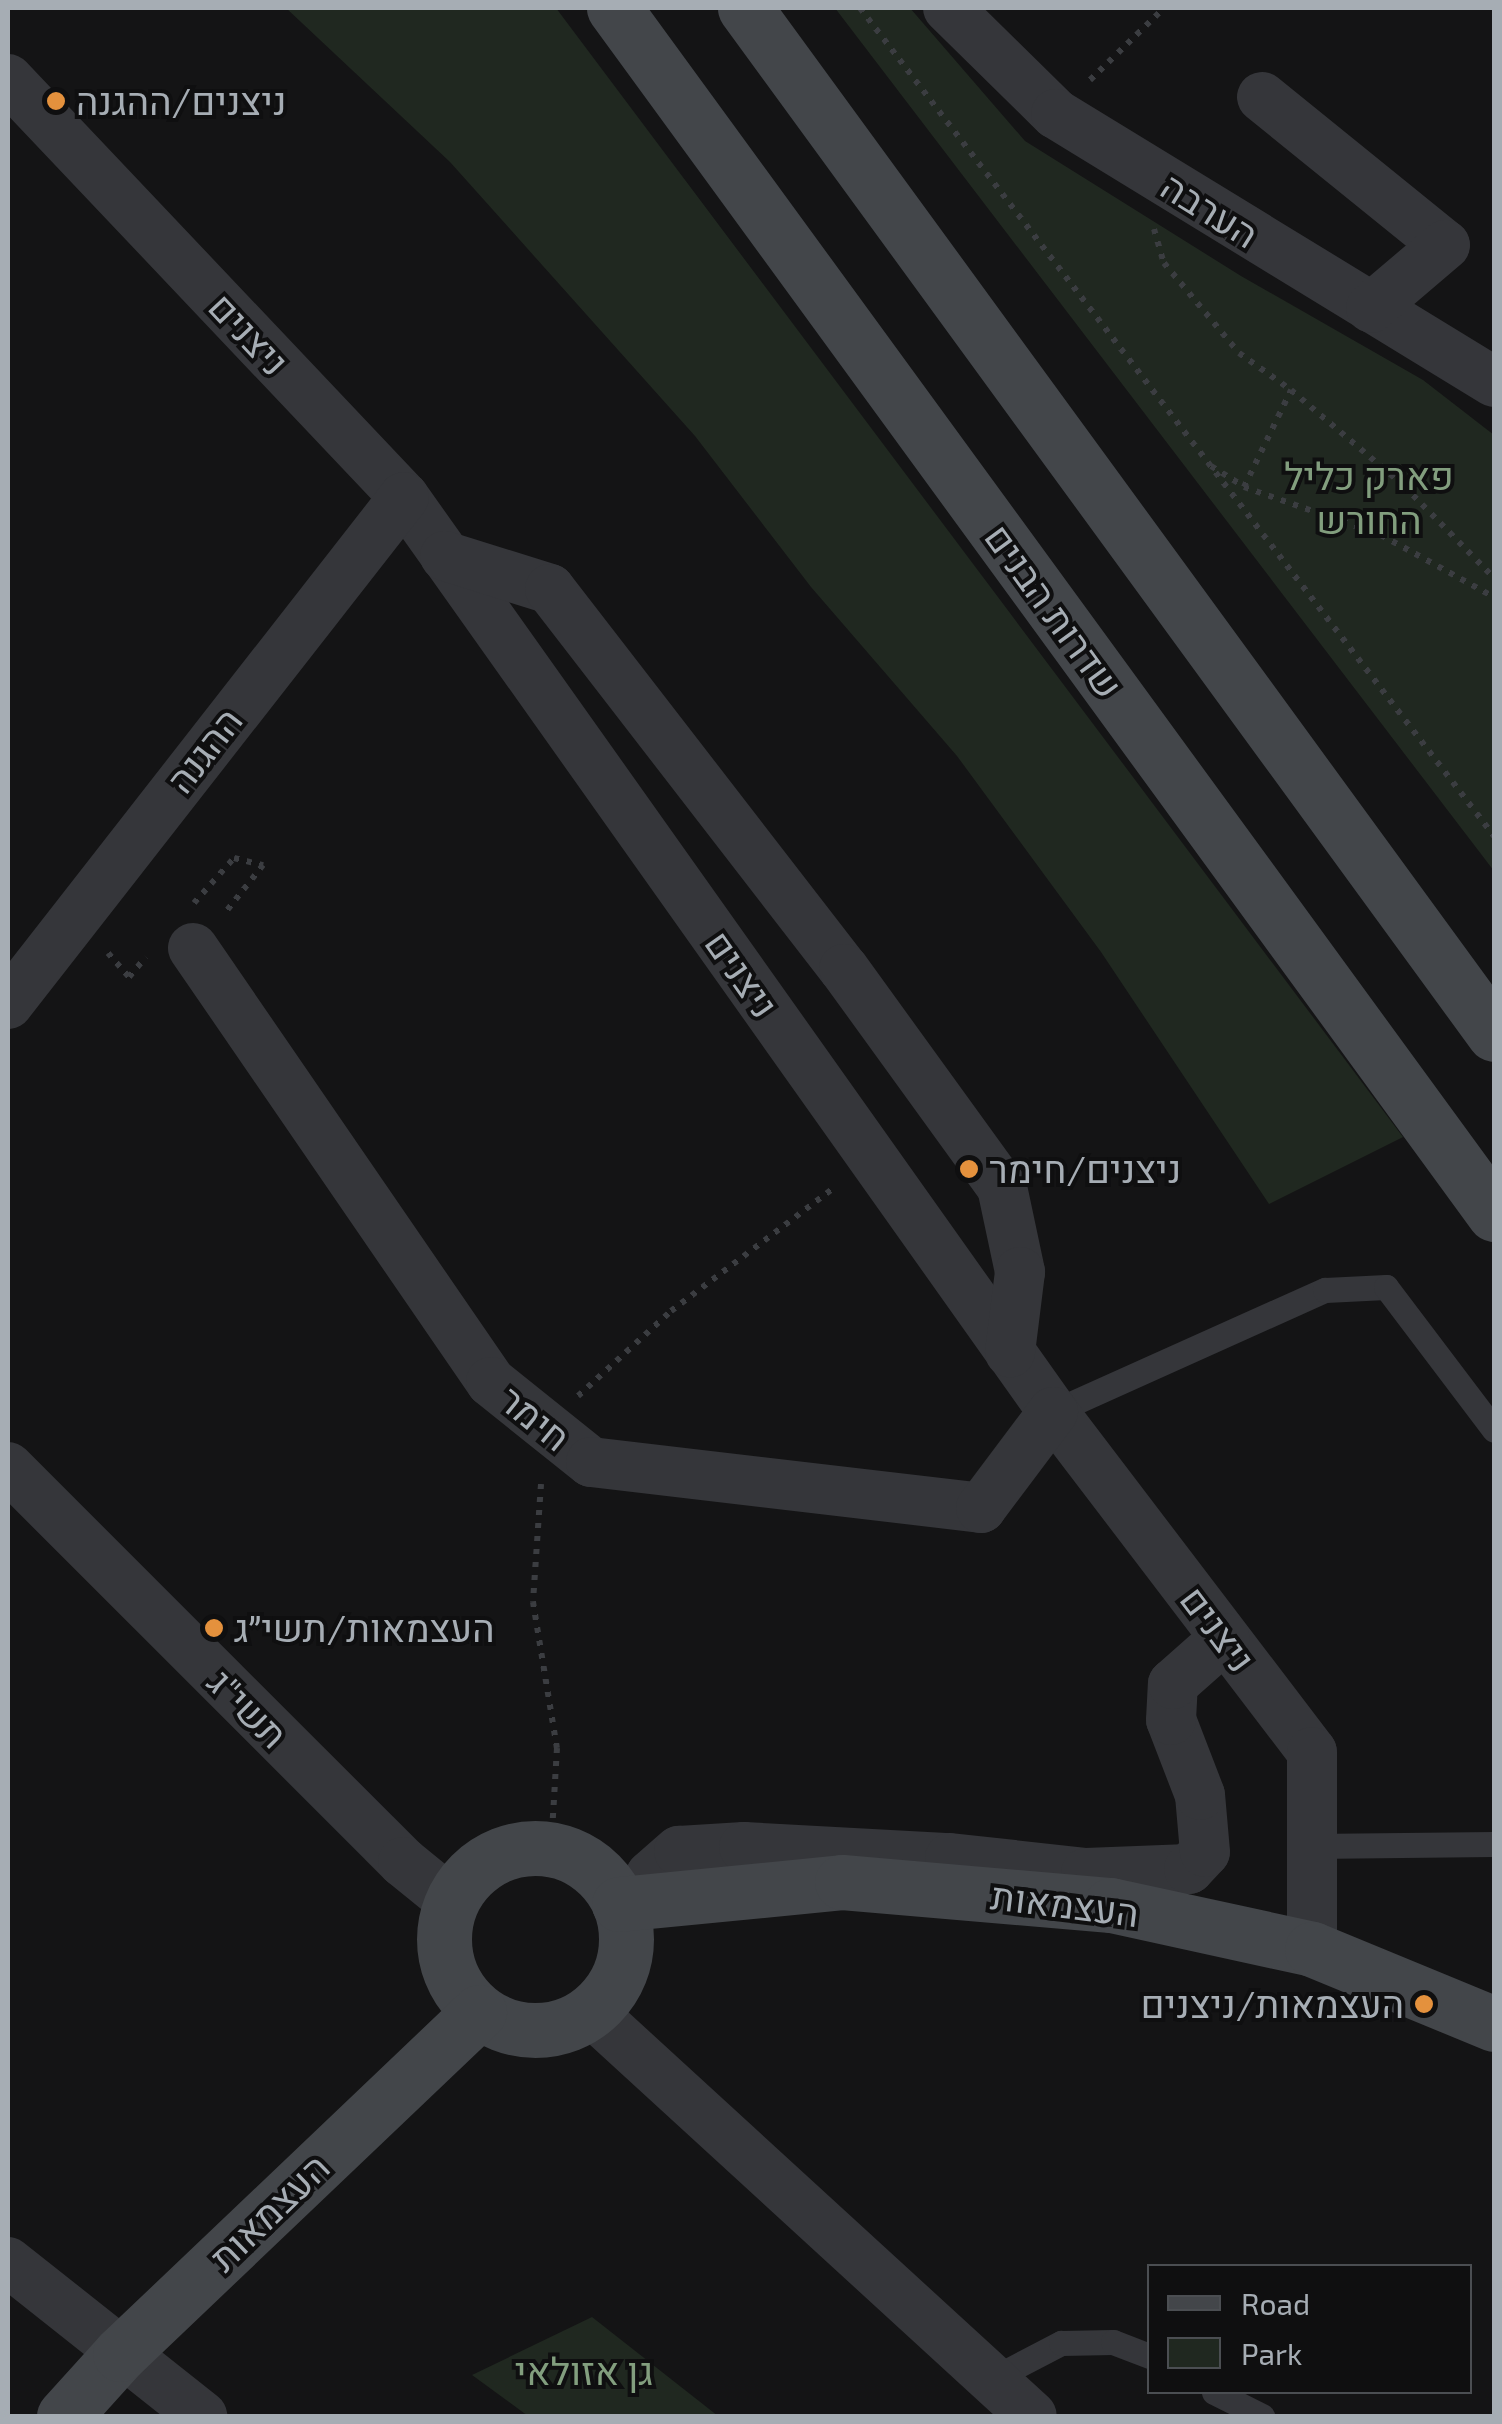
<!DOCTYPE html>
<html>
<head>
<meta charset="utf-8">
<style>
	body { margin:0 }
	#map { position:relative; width:1502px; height:2424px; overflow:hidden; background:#141415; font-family:"Exo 2",Heebo,sans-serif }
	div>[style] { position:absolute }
	.green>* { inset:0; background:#202820 }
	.path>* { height:6px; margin-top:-3px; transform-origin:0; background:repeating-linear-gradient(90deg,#3b3d41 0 5px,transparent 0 13px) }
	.lane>* { height:25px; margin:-12.5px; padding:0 12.5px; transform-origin:12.5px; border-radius:12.5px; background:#35363a }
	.street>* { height:50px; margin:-25px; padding:0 25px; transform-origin:25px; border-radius:25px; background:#35363a }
	.secondary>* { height:55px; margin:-27.5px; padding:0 27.5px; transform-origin:27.5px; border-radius:27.5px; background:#43464a }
	.secondary>.ring { margin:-27.5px; padding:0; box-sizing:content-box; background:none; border:55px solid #43464a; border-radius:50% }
	.dots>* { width:28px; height:28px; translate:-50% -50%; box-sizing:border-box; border:5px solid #0f0f10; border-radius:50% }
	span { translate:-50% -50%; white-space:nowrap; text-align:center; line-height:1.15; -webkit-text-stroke:8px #0f0f10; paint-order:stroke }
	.poi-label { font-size:38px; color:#a6adb4 }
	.left { translate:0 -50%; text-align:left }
	.right { translate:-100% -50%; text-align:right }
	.street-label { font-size:38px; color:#a6adb4 }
	.park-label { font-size:38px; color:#829e7e }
	.frame { position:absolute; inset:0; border:10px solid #a6adb4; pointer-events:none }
	.legend { position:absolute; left:1147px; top:2264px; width:325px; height:130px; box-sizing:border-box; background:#0f0f10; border:2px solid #4b4e52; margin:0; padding:12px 18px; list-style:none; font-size:30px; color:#a6adb4 }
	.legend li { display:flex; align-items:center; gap:20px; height:50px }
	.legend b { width:50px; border:2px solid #4b4e52 }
</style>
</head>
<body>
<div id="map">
	<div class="green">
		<div style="clip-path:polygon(286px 8px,556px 8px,1403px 1137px,1269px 1204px,1101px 952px,957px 756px,811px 587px,695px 436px,450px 162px)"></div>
		<div style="clip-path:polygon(835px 8px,910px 8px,1025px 141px,1241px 276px,1423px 380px,1494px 435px,1494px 871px)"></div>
		<div style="clip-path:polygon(592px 2317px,718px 2416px,528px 2416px,472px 2375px)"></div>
	</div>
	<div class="path">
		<div style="left:860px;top:8px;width:1043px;rotate:52.56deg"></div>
		<div style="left:1090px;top:80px;width:103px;rotate:-44.2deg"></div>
		<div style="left:1154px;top:229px;width:35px;rotate:74deg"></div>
		<div style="left:1164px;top:263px;width:117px;rotate:50.2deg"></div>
		<div style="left:1239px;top:353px;width:64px;rotate:35.4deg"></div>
		<div style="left:1291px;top:390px;width:148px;rotate:40.3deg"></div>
		<div style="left:1404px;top:486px;width:129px;rotate:45.6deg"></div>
		<div style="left:1211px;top:466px;width:39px;rotate:32deg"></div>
		<div style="left:1244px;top:487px;width:145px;rotate:19.3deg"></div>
		<div style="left:1381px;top:535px;width:129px;rotate:28.8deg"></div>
		<div style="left:1244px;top:487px;width:108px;rotate:-64.1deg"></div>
		<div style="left:194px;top:903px;width:60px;rotate:-48.4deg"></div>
		<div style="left:234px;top:858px;width:30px;rotate:14deg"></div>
		<div style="left:263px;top:865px;width:63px;rotate:128.5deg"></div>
		<div style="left:108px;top:953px;width:32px;rotate:49deg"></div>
		<div style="left:129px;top:977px;width:26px;rotate:-50deg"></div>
		<div style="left:578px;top:1396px;width:126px;rotate:-42.4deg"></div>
		<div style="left:671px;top:1311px;width:207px;rotate:-37.1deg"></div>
		<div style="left:541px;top:1484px;width:118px;rotate:93.9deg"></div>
		<div style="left:533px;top:1602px;width:148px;rotate:80.7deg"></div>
		<div style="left:557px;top:1748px;width:101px;rotate:93.4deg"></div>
	</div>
	<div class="lane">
		<div style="left:1053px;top:1412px;width:298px;rotate:-24.2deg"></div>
		<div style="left:1325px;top:1290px;width:61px;rotate:-2.8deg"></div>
		<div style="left:1386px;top:1287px;width:179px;rotate:52.9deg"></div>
		<div style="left:1312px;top:1846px;width:182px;rotate:-0.6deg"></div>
		<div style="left:992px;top:2379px;width:78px;rotate:-27.6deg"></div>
		<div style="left:1061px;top:2343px;width:52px;rotate:-1.1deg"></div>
		<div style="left:1113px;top:2342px;width:40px;rotate:21deg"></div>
		<div style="left:1214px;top:2392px;width:54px;rotate:26.6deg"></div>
	</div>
	<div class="street">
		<div style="left:948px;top:8px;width:151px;rotate:44.5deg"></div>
		<div style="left:1056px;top:114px;width:513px;rotate:31.46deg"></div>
		<div style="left:8px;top:79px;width:576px;rotate:46.55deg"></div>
		<div style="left:404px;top:497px;width:1122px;rotate:54.65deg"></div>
		<div style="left:1053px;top:1412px;width:427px;rotate:52.7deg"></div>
		<div style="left:1312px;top:1752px;width:197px;rotate:90deg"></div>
		<div style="left:1262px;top:97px;width:235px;rotate:39deg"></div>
		<div style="left:1445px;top:245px;width:97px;rotate:139.6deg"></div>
		<div style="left:445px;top:556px;width:110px;rotate:17.4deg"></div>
		<div style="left:550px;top:589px;width:480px;rotate:52.3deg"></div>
		<div style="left:844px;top:969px;width:269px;rotate:54.1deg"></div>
		<div style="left:1002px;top:1187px;width:87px;rotate:78deg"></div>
		<div style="left:1020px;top:1272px;width:81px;rotate:97.1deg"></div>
		<div style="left:193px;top:948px;width:526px;rotate:55.53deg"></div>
		<div style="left:491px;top:1382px;width:128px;rotate:38.7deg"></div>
		<div style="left:591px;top:1462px;width:393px;rotate:6.7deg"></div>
		<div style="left:981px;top:1508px;width:120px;rotate:-53.1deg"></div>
		<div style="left:8px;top:1004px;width:643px;rotate:-52.01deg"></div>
		<div style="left:8px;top:1467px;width:559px;rotate:45deg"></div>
		<div style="left:403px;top:1862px;width:62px;rotate:39.1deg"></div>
		<div style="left:635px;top:1903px;width:32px;rotate:-60deg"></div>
		<div style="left:651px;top:1875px;width:37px;rotate:-41deg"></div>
		<div style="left:679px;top:1851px;width:65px;rotate:-3.5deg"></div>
		<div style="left:744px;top:1847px;width:206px;rotate:3.1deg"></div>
		<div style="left:950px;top:1858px;width:137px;rotate:6.3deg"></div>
		<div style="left:1086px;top:1873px;width:103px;rotate:-2.2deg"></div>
		<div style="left:1189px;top:1869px;width:23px;rotate:-47deg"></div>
		<div style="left:1205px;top:1852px;width:57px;rotate:-95deg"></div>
		<div style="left:1200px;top:1795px;width:80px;rotate:-111.1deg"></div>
		<div style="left:1171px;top:1720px;width:36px;rotate:-87deg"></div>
		<div style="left:1173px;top:1684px;width:69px;rotate:-41.5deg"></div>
		<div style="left:590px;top:2011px;width:599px;rotate:42.5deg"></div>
		<div style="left:8px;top:2262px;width:248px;rotate:38.4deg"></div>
	</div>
	<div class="secondary">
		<div style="left:614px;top:8px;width:1493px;rotate:53.88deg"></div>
		<div style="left:745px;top:8px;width:1270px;rotate:53.87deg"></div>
		<div class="ring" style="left:444px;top:1848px;width:127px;height:127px"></div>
		<div style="left:619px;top:1904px;width:224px;rotate:-5.6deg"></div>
		<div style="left:842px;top:1882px;width:270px;rotate:4.9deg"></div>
		<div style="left:1111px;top:1905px;width:206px;rotate:12.3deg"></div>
		<div style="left:1312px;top:1949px;width:197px;rotate:22.4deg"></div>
		<div style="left:64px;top:2416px;width:84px;rotate:-47.9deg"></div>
		<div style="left:120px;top:2354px;width:496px;rotate:-43.6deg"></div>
	</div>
	<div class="dots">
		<div style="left:56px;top:101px;background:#e4913d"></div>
		<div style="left:969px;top:1169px;background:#e4913d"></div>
		<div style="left:214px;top:1628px;background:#e4913d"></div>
		<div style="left:1424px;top:2004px;background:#e4913d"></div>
	</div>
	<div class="poi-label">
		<span class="left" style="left:76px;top:101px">ניצנים/ההגנה</span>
		<span class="left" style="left:989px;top:1169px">ניצנים/חימר</span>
		<span class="left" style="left:234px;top:1628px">העצמאות/תשי״ג</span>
		<span class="right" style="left:1404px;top:2004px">העצמאות/ניצנים</span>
	</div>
	<div class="street-label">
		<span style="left:1210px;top:210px;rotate:32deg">הערבה</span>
		<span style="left:249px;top:334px;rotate:47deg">ניצנים</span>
		<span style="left:1054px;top:611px;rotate:54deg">שדרות הבנים</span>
		<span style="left:204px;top:750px;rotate:-52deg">ההגנה</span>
		<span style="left:742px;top:974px;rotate:55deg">ניצנים</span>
		<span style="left:535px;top:1418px;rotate:39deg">חימר</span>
		<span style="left:1218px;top:1629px;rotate:53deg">ניצנים</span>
		<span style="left:248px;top:1708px;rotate:45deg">תשי"ג</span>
		<span style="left:1065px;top:1904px;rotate:7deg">העצמאות</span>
		<span style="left:269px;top:2212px;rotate:-44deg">העצמאות</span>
	</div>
	<div class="park-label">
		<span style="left:1369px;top:498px">פארק כליל<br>החורש</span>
		<span style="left:584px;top:2371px">גן אזולאי</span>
	</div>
	<div class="frame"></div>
	<ul class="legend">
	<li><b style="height:12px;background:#43464a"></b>Road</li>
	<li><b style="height:28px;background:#202820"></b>Park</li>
	</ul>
</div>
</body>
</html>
